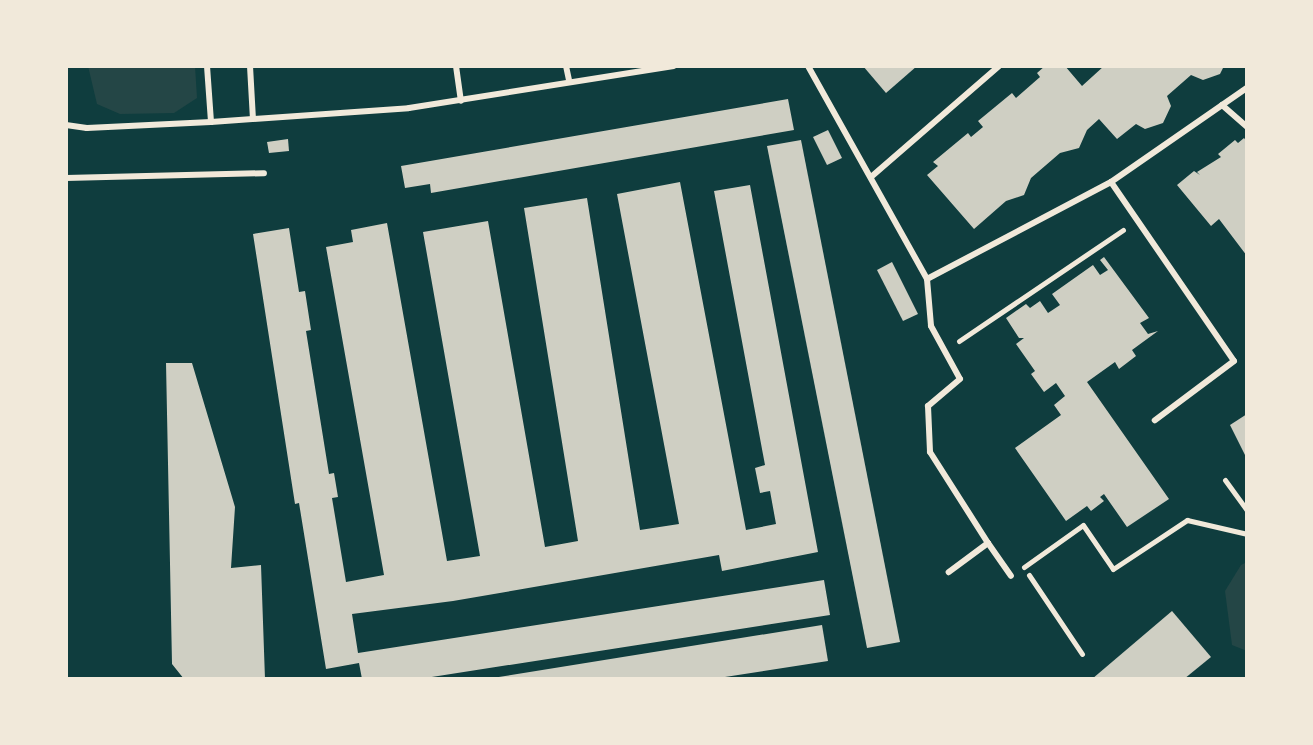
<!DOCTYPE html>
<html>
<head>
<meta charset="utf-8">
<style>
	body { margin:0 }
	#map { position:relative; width:1313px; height:745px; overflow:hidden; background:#0f3d3e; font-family:Raleway,sans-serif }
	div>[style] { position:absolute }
	.green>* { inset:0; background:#244646 }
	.building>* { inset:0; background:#cfcfc3 }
	.path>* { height:5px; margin:-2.5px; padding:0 2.5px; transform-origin:2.5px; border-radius:2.5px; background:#f1e9da }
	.service>* { height:6px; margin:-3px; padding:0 3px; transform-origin:3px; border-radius:3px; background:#f1e9da }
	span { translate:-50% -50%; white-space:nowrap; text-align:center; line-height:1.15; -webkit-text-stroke:6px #f1e9da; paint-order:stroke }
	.frame { position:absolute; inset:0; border:68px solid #f1e9da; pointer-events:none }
</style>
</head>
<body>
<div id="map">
	<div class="green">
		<div style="clip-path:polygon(88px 66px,195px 66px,197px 98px,174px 113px,120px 114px,97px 104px)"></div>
		<div style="clip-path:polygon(1247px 562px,1247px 651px,1232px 645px,1225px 591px,1241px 565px)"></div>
	</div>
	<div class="building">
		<div style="clip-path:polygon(863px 66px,917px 66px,886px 93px)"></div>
		<div style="clip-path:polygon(1045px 66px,1065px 66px,1082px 86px,1104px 66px,1224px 66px,1220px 74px,1203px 80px,1191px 75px,1167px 96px,1171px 106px,1163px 123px,1145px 129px,1136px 124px,1117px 139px,1099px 119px,1087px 130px,1079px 148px,1060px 153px,1031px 178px,1024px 195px,1006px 201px,974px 229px,927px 175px,938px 166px,933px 162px,968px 133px,971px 137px,983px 127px,978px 121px,1012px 93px,1016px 98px,1040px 77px,1037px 73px)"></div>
		<div style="clip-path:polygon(788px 99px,794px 130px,431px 193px,430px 184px,405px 188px,401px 166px)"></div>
		<div style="clip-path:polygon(828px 130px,842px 158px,827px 165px,813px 137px)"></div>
		<div style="clip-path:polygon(1244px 138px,1247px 142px,1247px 256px,1219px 219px,1211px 226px,1177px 185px,1194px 171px,1200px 175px,1197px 172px,1221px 157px,1218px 154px,1235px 140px,1238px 143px)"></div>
		<div style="clip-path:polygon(288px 139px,289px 151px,269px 153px,267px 142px)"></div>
		<div style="clip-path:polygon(801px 140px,900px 642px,867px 648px,767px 146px)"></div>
		<div style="clip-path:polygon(680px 182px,746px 530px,776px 524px,770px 491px,760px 493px,755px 468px,765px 465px,714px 191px,750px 185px,818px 552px,722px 571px,719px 555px,453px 601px,352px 614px,358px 653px,824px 580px,830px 615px,419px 679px,362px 679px,359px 663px,326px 669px,299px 503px,295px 504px,253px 234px,289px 228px,299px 292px,305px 291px,311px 330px,306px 331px,329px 474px,334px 473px,338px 497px,332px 498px,346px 582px,384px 575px,326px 247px,353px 242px,351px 230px,387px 223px,447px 561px,480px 556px,423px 232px,488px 221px,545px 547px,578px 541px,524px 208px,587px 198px,640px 530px,679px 524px,617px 194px)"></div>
		<div style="clip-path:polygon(1104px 257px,1149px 318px,1140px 323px,1148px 334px,1158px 331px,1132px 350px,1136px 356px,1119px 369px,1115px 362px,1087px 382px,1169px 499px,1127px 527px,1104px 494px,1100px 497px,1104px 501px,1091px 511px,1087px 506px,1066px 521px,1015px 448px,1061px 415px,1054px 405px,1065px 396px,1056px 383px,1044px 392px,1031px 374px,1035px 371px,1016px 344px,1024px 338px,1019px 338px,1006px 318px,1026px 304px,1030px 308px,1040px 301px,1048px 313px,1060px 305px,1052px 294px,1093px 265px,1100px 275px,1108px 270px,1100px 260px)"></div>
		<div style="clip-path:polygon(892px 262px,918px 314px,903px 321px,877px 270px)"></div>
		<div style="clip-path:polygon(166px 363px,192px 363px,235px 507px,231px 568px,261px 565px,265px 679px,184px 679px,172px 664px)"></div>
		<div style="clip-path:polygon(1247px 414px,1247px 459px,1230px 425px)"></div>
		<div style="clip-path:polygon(1172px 611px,1211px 657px,1184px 679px,1092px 679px)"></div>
		<div style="clip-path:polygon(822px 625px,828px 661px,712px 679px,486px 679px)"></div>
	</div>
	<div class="path">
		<div style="left:959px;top:341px;width:198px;rotate:-34.1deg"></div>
		<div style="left:1225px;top:480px;width:37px;rotate:54deg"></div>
		<div style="left:1024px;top:567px;width:72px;rotate:-35.4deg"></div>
		<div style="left:1083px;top:525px;width:53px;rotate:55.7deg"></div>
		<div style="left:1113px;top:569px;width:89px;rotate:-33.5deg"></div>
		<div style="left:1187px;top:520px;width:62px;rotate:13.1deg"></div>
		<div style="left:1029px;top:575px;width:95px;rotate:56.1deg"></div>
	</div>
	<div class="service">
		<div style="left:207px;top:66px;width:56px;rotate:85.9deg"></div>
		<div style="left:250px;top:66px;width:53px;rotate:86.8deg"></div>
		<div style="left:456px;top:66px;width:35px;rotate:82deg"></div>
		<div style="left:566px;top:66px;width:14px;rotate:78deg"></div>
		<div style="left:808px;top:66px;width:244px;rotate:60.8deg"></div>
		<div style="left:927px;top:279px;width:208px;rotate:-27.8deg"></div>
		<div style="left:1111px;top:182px;width:165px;rotate:-34.7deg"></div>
		<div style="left:1222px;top:105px;width:33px;rotate:41deg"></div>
		<div style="left:66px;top:125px;width:21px;rotate:8deg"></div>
		<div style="left:87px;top:128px;width:124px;rotate:-2.8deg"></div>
		<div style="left:211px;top:122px;width:198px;rotate:-4deg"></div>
		<div style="left:409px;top:108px;width:268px;rotate:-9deg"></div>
		<div style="left:871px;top:177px;width:169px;rotate:-40.9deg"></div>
		<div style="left:66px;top:178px;width:198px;rotate:-1.4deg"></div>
		<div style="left:1111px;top:182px;width:217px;rotate:55.5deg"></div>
		<div style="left:1234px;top:361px;width:99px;rotate:143.2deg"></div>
		<div style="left:927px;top:279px;width:47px;rotate:85.1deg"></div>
		<div style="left:931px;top:326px;width:60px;rotate:61.3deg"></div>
		<div style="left:960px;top:379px;width:42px;rotate:139.8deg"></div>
		<div style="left:928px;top:406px;width:46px;rotate:87.5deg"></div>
		<div style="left:930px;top:452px;width:108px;rotate:57.5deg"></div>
		<div style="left:988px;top:543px;width:49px;rotate:143.4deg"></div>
		<div style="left:988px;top:543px;width:40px;rotate:55.1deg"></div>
	</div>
	<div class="frame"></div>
</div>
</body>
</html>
